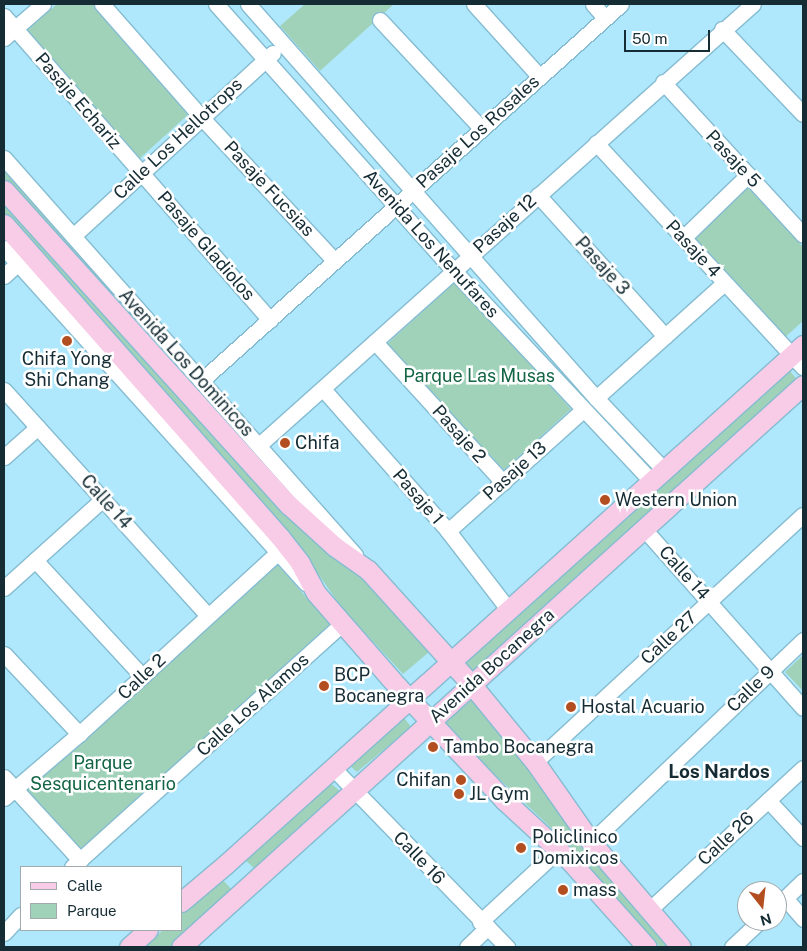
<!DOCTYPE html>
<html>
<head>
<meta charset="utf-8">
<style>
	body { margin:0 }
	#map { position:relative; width:807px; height:951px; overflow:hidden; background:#afe8fd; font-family:"Public Sans",sans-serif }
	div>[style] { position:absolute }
	.green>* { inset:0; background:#a0d2b9 }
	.roads { filter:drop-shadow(1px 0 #85bcd1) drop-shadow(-1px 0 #85bcd1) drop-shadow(0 1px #85bcd1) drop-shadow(0 -1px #85bcd1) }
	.minor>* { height:15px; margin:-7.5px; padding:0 7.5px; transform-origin:7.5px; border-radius:7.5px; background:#fff }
	.major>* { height:19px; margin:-9.5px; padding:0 9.5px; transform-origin:9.5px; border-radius:9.5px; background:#f8cce7 }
	.dots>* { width:14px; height:14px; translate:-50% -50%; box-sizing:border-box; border:2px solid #fff; border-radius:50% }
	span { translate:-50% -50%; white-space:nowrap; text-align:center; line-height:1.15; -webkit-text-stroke:5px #fff; paint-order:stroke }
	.street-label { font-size:18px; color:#152c34 }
	.poi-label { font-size:18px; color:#152c34 }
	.left { translate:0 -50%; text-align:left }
	.right { translate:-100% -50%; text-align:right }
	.park-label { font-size:18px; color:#136546 }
	.neighbourhood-label { font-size:19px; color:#152c34; font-weight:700 }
	.frame { position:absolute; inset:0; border:5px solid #152c34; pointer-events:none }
	.legend { position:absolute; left:20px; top:866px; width:162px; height:65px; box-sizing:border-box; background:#fff; border:1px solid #a1abae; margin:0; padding:6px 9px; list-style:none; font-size:15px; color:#152c34 }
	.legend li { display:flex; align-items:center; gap:10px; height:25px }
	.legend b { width:25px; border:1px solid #a1abae }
	.north { position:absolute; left:737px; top:881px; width:50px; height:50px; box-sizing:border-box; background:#fff; border:1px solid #a1abae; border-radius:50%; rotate:164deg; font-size:14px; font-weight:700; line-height:20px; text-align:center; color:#152c34 }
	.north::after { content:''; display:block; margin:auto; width:18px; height:22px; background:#b34e20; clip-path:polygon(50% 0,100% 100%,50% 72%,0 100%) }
	.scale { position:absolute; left:624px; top:30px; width:86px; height:22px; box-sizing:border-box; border:2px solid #152c34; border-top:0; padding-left:6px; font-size:15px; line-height:18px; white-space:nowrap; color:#152c34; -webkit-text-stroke:4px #fff; paint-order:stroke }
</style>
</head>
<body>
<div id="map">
	<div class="green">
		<div style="clip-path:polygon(57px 4px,94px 4px,191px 112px,138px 160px,24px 33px)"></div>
		<div style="clip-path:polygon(305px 4px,394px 4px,320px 71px,280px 26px)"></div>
		<div style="clip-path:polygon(4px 166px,322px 525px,284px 493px,4px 179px)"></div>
		<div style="clip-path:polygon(748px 186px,803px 247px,803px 321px,783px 339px,692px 237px)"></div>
		<div style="clip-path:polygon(4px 206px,308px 534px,346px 563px,378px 592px,429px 652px,403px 674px,342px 608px,295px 541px,4px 220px)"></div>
		<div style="clip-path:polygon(455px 282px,571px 409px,504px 470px,387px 344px)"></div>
		<div style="clip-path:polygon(790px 371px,798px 381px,473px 670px,462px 660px)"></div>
		<div style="clip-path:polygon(276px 563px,331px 625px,80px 853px,23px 790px)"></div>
		<div style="clip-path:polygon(803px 655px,803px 691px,785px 672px)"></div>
		<div style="clip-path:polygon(472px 700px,516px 752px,572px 830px,675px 947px,660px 947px,565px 841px,442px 725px)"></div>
		<div style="clip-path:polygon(402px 715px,411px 727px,357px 772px,349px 765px)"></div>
		<div style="clip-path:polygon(328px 781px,341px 792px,255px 869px,244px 859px)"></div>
		<div style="clip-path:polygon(221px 878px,233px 891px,170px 947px,144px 947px,163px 930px,181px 930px,181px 914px)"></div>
	</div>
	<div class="roads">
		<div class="minor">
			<div style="left:102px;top:4px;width:152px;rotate:48.7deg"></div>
			<div style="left:202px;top:118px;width:195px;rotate:47.1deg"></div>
			<div style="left:216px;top:4px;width:358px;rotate:48.3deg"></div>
			<div style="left:454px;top:271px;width:288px;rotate:46.8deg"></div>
			<div style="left:248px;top:4px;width:526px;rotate:48.55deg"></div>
			<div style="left:596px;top:398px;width:99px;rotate:46.6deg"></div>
			<div style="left:474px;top:4px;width:98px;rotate:47.9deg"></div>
			<div style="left:593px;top:4px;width:18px;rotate:49deg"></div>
			<div style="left:4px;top:16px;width:404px;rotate:48.8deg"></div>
			<div style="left:380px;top:20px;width:149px;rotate:46.9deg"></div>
			<div style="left:722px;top:29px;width:117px;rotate:46.4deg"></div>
			<div style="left:4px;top:38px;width:52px;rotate:-41.1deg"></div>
			<div style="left:663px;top:82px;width:207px;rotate:47.5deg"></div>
			<div style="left:596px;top:143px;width:305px;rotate:47.3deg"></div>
			<div style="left:4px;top:158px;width:530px;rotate:48.52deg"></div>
			<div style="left:538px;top:195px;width:190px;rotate:48deg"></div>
			<div style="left:73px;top:236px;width:271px;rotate:-42.5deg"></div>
			<div style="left:683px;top:238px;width:91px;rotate:-44.1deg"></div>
			<div style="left:4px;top:248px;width:451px;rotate:48deg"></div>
			<div style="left:4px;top:276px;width:19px;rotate:-43deg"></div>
			<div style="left:375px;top:342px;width:190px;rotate:47.6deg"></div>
			<div style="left:201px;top:381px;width:564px;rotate:-41.91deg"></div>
			<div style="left:323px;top:389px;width:189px;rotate:48.6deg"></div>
			<div style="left:448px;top:531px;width:98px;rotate:52.4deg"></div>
			<div style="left:4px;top:390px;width:304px;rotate:47.9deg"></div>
			<div style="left:596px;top:398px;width:172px;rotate:-41.9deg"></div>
			<div style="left:259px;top:445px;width:662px;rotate:-41.76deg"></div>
			<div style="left:4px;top:457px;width:45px;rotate:-41.4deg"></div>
			<div style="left:644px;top:529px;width:239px;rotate:48.4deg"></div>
			<div style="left:448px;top:531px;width:181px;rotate:-41.9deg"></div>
			<div style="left:35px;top:560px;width:158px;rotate:47.3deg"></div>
			<div style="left:4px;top:588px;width:133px;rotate:-42deg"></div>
			<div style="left:4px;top:654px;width:110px;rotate:46.8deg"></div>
			<div style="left:535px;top:762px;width:364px;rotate:-42.7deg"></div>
			<div style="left:333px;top:768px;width:250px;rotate:45.8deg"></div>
			<div style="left:4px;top:777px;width:113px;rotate:47.5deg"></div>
			<div style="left:4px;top:798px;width:99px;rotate:-40.5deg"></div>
			<div style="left:79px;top:734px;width:268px;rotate:-42.4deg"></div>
			<div style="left:768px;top:800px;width:52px;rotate:47.4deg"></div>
			<div style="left:591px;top:842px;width:293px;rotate:-43.6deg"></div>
			<div style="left:72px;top:867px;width:365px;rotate:-42deg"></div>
			<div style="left:785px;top:898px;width:28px;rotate:49deg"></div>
			<div style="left:777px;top:906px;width:36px;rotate:-44deg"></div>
			<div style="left:649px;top:910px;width:209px;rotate:-42.7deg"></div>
			<div style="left:480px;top:922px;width:106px;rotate:-42.7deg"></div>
			<div style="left:4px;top:933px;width:25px;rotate:-47deg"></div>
			<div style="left:467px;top:947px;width:29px;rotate:-44deg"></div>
			<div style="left:732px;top:947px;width:38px;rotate:-43deg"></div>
		</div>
		<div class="major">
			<div style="left:4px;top:190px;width:425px;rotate:47.9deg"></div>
			<div style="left:289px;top:505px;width:61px;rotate:42.3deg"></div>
			<div style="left:334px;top:546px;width:42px;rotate:35.2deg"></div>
			<div style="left:368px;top:570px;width:155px;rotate:47.9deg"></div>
			<div style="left:472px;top:685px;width:99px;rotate:50.7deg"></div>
			<div style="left:535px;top:762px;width:98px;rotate:55deg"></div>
			<div style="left:591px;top:842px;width:138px;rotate:49.4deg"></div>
			<div style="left:4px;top:224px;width:417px;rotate:48.6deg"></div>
			<div style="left:280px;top:537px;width:33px;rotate:52deg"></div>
			<div style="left:300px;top:563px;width:34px;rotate:62deg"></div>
			<div style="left:316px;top:593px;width:125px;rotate:48.9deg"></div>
			<div style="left:398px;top:687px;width:155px;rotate:46.8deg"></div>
			<div style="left:504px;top:800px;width:90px;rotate:42.7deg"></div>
			<div style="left:570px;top:861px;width:115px;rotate:48.2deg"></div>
			<div style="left:181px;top:902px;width:59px;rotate:-40.2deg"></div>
			<div style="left:226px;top:864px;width:776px;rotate:-41.97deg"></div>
			<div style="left:129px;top:947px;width:25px;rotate:-42deg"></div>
			<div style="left:181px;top:947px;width:838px;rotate:-42.1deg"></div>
		</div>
	</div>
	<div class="dots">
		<div style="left:67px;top:341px;background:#b34e20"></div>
		<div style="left:285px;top:443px;background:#b34e20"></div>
		<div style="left:605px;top:500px;background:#b34e20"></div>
		<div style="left:324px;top:686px;background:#b34e20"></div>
		<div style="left:571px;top:707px;background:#b34e20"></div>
		<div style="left:433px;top:747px;background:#b34e20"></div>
		<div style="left:461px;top:780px;background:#b34e20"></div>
		<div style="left:459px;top:794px;background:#b34e20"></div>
		<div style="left:521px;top:848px;background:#b34e20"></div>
		<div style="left:563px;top:890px;background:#b34e20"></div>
	</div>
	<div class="street-label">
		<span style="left:78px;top:101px;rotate:49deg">Pasaje Echariz</span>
		<span style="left:478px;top:132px;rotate:-42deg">Pasaje Los Rosales</span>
		<span style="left:178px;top:139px;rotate:-43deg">Calle Los Hellotrops</span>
		<span style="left:733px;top:159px;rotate:47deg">Pasaje 5</span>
		<span style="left:269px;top:189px;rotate:47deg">Pasaje Fucsias</span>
		<span style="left:505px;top:224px;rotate:-42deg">Pasaje 12</span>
		<span style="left:431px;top:244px;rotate:48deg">Avenida Los Nenufares</span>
		<span style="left:206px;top:246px;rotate:49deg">Pasaje Gladiolos</span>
		<span style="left:693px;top:249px;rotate:47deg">Pasaje 4</span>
		<span style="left:602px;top:266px;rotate:48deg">Pasaje 3</span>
		<span style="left:186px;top:363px;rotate:48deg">Avenida Los Dominicos</span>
		<span style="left:459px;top:434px;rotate:48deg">Pasaje 2</span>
		<span style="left:515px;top:471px;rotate:-42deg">Pasaje 13</span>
		<span style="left:418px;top:497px;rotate:49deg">Pasaje 1</span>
		<span style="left:106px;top:502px;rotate:48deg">Calle 14</span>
		<span style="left:684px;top:573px;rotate:48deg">Calle 14</span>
		<span style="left:669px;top:638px;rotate:-43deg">Calle 27</span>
		<span style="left:492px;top:666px;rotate:-42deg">Avenida Bocanegra</span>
		<span style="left:142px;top:677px;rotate:-43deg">Calle 2</span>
		<span style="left:751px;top:689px;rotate:-44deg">Calle 9</span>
		<span style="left:253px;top:705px;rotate:-42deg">Calle Los Alamos</span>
		<span style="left:726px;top:839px;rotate:-43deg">Calle 26</span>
		<span style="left:419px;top:858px;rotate:46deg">Calle 16</span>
	</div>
	<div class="poi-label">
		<span style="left:67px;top:370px">Chifa Yong<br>Shi Chang</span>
		<span class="left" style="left:295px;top:443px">Chifa</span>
		<span class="left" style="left:615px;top:500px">Western Union</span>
		<span class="left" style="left:334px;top:686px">BCP<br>Bocanegra</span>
		<span class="left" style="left:581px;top:707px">Hostal Acuario</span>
		<span class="left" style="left:443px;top:747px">Tambo Bocanegra</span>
		<span class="right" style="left:451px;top:780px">Chifan</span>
		<span class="left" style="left:469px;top:794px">JL Gym</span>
		<span class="left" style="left:532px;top:848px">Policlinico<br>Domixicos</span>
		<span class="left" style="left:573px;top:890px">mass</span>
	</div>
	<div class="park-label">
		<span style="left:479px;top:376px">Parque Las Musas</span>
		<span style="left:103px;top:774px">Parque<br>Sesquicentenario</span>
	</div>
	<div class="neighbourhood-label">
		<span style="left:719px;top:772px">Los Nardos</span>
	</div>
	<div class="frame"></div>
	<ul class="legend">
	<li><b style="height:6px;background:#f8cce7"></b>Calle</li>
	<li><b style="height:14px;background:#a0d2b9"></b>Parque</li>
	</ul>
	<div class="north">N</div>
	<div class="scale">50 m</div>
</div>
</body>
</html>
